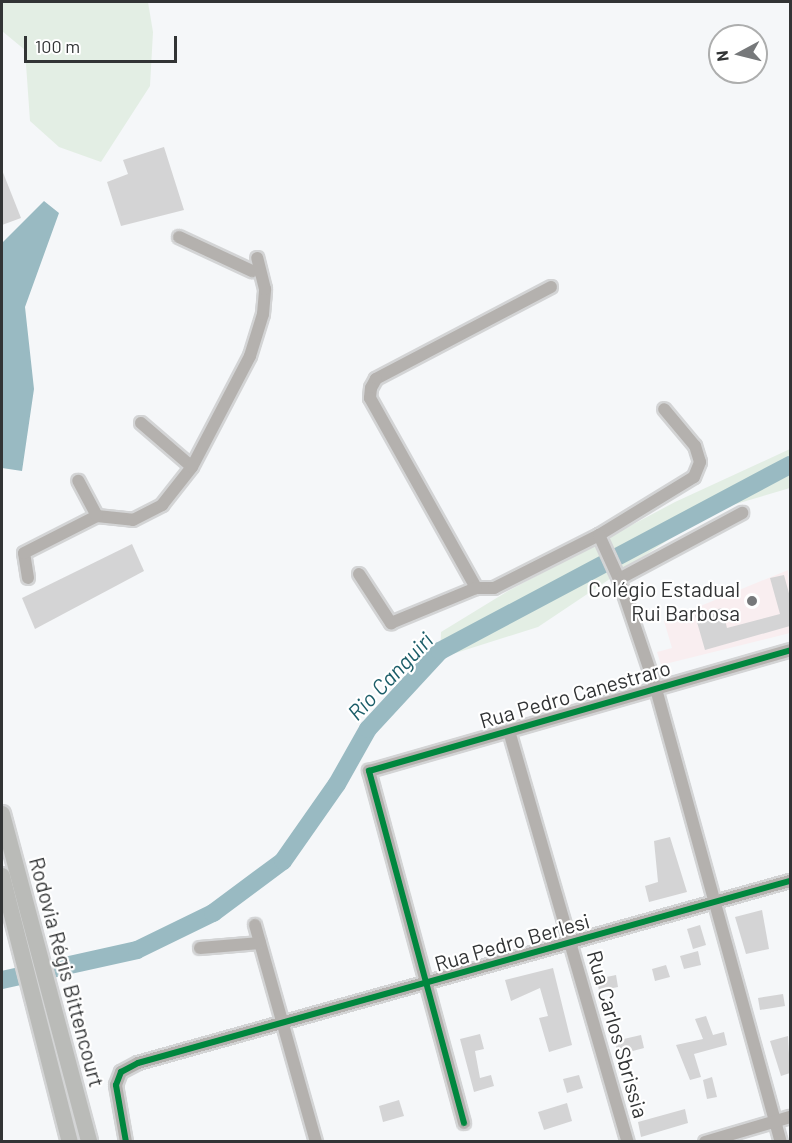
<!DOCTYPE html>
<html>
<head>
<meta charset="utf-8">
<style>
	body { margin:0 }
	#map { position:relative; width:792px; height:1143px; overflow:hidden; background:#f5f7f9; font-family:Barlow,sans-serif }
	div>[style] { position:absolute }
	.education>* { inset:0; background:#f9eef0 }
	.green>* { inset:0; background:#e3eee4 }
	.water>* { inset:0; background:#99bac2 }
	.river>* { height:18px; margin:-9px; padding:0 9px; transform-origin:9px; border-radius:9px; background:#99bac2 }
	.building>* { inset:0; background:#d4d4d5 }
	.roads { filter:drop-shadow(2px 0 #d3d4d5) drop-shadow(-2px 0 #d3d4d5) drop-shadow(0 2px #d3d4d5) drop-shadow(0 -2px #d3d4d5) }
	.minor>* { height:12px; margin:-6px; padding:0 6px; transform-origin:6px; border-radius:6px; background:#b4b1ae }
	.highway>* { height:16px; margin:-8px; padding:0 8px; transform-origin:8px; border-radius:8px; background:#babbb8 }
	.cycleway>* { height:6px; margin:-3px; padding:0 3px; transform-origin:3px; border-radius:3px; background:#00873e }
	.dots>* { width:16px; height:16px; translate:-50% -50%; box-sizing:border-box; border:3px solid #fff; border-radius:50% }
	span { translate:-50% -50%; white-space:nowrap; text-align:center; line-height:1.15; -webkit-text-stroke:4.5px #fff; paint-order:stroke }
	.poi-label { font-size:21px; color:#323435 }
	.right { translate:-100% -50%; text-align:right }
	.street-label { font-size:21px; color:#323435 }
	.water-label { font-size:22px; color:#1b5d68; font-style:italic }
	.frame { position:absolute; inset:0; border:3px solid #323435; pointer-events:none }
	.north { position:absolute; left:708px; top:24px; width:60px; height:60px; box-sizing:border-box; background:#fff; border:2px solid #adaeae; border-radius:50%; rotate:263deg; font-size:16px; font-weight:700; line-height:24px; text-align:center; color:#323435 }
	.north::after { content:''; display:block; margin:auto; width:21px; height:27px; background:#76787a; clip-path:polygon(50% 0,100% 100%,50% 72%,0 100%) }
	.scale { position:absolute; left:24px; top:36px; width:153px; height:27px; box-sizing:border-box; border:3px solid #323435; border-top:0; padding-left:8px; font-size:18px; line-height:21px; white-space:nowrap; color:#323435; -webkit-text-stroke:4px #fff; paint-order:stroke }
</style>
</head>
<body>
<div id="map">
	<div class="education">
		<div style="clip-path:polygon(788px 570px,790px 633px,661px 665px,657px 652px,672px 648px,664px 621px)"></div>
	</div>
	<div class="green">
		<div style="clip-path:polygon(2px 2px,148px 2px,153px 32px,150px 86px,101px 162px,59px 147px,30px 121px,25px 50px,2px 31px)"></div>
		<div style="clip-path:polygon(790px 449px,790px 488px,729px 506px,695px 522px,538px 627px,440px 658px,441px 632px,508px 591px,675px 502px)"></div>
	</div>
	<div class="water">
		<div style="clip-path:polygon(44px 201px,59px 213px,25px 307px,34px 389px,22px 471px,2px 468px,2px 243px)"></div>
	</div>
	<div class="river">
		<div style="left:2px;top:980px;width:138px;rotate:-12.5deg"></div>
		<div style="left:137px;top:950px;width:85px;rotate:-26deg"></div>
		<div style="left:213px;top:913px;width:87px;rotate:-36.6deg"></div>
		<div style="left:283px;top:861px;width:94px;rotate:-55deg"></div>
		<div style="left:337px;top:784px;width:63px;rotate:-60.6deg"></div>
		<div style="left:368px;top:729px;width:106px;rotate:-47.3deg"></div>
		<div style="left:440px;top:651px;width:396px;rotate:-28deg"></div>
	</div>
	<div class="building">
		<div style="clip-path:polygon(164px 147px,184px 210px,121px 226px,107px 182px,128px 174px,123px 160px)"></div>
		<div style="clip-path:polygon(2px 170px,21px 218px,2px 225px)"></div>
		<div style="clip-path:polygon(132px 544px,144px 571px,35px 629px,22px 598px)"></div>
		<div style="clip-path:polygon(784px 575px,790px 597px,790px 626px,705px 650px,695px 615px,722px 608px,727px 628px,780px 614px,770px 578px)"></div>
		<div style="clip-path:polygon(670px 837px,687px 892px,649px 902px,645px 886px,658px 882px,654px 841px)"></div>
		<div style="clip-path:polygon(762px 910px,769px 949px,746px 954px,735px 917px)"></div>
		<div style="clip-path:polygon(700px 925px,706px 945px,693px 949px,687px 929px)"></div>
		<div style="clip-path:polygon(698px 951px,701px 965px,684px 969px,680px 956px)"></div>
		<div style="clip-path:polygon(666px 965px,670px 977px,655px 981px,652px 969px)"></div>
		<div style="clip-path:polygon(553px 968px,572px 1045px,549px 1052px,539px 1018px,548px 1016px,540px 988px,511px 1001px,505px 980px)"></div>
		<div style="clip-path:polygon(616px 975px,618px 987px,599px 991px,597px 979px)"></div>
		<div style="clip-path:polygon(783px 994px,785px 1006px,760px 1010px,758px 998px)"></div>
		<div style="clip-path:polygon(706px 1016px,713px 1035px,724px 1032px,727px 1045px,694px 1054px,701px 1077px,690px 1080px,676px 1045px,703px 1039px,695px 1019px)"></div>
		<div style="clip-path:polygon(480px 1034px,484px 1049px,475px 1051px,480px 1078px,491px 1075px,494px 1086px,474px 1092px,460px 1039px)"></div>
		<div style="clip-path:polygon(641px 1035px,644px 1048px,618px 1055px,615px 1041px)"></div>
		<div style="clip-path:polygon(788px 1036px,790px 1073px,781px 1076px,770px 1041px)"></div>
		<div style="clip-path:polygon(579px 1075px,583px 1088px,567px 1093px,563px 1079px)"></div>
		<div style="clip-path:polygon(712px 1077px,717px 1097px,707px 1099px,703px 1080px)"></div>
		<div style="clip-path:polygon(399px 1100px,404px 1116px,383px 1122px,379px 1106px)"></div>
		<div style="clip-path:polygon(567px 1103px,572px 1121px,544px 1130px,538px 1112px)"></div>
		<div style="clip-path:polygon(685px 1109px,688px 1123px,641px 1137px,638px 1122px)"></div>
	</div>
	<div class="roads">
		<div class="minor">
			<div style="left:179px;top:237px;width:81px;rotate:25deg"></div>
			<div style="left:551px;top:287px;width:198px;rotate:152.3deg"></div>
			<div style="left:376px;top:379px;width:10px;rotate:119deg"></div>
			<div style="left:371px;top:388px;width:10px;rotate:96deg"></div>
			<div style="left:370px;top:398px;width:218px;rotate:60.8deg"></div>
			<div style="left:476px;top:588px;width:18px"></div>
			<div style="left:494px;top:588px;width:118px;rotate:-26.8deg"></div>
			<div style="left:599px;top:535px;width:111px;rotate:-31.4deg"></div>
			<div style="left:694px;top:477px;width:16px;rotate:-68deg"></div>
			<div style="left:700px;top:462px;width:17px;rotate:-107deg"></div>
			<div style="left:695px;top:446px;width:48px;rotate:-130deg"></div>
			<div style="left:141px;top:423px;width:67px;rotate:40.8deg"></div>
			<div style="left:97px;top:516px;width:36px;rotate:6deg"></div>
			<div style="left:133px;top:520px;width:33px;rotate:-27deg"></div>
			<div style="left:162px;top:505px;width:48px;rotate:-51.7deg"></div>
			<div style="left:192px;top:467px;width:125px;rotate:-62.4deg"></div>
			<div style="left:250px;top:356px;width:44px;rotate:-72.8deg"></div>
			<div style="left:263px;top:314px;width:25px;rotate:-85deg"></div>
			<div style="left:265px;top:289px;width:32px;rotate:-104deg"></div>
			<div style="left:599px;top:535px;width:48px;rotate:65.6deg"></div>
			<div style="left:619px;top:579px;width:116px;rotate:71.4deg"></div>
			<div style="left:656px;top:689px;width:470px;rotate:74.6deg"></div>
			<div style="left:359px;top:574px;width:59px;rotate:56.9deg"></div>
			<div style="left:391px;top:623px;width:92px;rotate:-22.4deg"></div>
			<div style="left:28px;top:578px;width:25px;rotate:-99deg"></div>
			<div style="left:24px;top:553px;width:82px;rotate:-26.9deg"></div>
			<div style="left:97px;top:516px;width:40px;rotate:-118deg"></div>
			<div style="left:619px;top:579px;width:140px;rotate:-28.2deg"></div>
			<div style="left:509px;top:731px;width:428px;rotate:73.9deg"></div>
			<div style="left:255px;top:925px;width:225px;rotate:74.3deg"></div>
			<div style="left:200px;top:948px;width:60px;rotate:-4.8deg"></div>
			<div style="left:464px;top:1123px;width:365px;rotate:-105.1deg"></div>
			<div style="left:369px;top:771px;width:438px;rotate:-16deg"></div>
			<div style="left:126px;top:1142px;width:58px;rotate:-100deg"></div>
			<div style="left:116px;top:1085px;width:14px;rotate:-69deg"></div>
			<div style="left:121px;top:1072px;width:19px;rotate:-28deg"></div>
			<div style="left:138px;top:1063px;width:677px;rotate:-15.6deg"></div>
			<div style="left:705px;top:1142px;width:89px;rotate:-16.4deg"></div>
		</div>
		<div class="highway">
			<div style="left:2px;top:814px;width:339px;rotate:75.1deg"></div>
			<div style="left:2px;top:876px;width:275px;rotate:75.7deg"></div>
		</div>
	</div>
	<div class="cycleway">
		<div style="left:464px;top:1123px;width:365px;rotate:-105.1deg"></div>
		<div style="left:369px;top:771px;width:438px;rotate:-16deg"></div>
		<div style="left:126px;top:1142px;width:58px;rotate:-100deg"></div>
		<div style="left:116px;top:1085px;width:14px;rotate:-69deg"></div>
		<div style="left:121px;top:1072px;width:19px;rotate:-28deg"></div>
		<div style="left:138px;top:1063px;width:677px;rotate:-15.6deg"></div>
	</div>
	<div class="dots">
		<div style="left:752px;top:601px;background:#76787a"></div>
	</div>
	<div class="poi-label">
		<span class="right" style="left:740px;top:601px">Colégio Estadual<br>Rui Barbosa</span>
	</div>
	<div class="street-label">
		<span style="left:575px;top:694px;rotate:-16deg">Rua Pedro Canestraro</span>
		<span style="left:512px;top:942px;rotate:-16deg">Rua Pedro Berlesi</span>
		<span style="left:67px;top:972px;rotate:75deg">Rodovia Régis Bittencourt</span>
		<span style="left:618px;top:1034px;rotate:74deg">Rua Carlos Sbrissia</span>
	</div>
	<div class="water-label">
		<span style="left:390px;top:676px;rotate:-46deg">Rio Canguiri</span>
	</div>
	<div class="frame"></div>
	<div class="north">N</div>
	<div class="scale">100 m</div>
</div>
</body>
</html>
